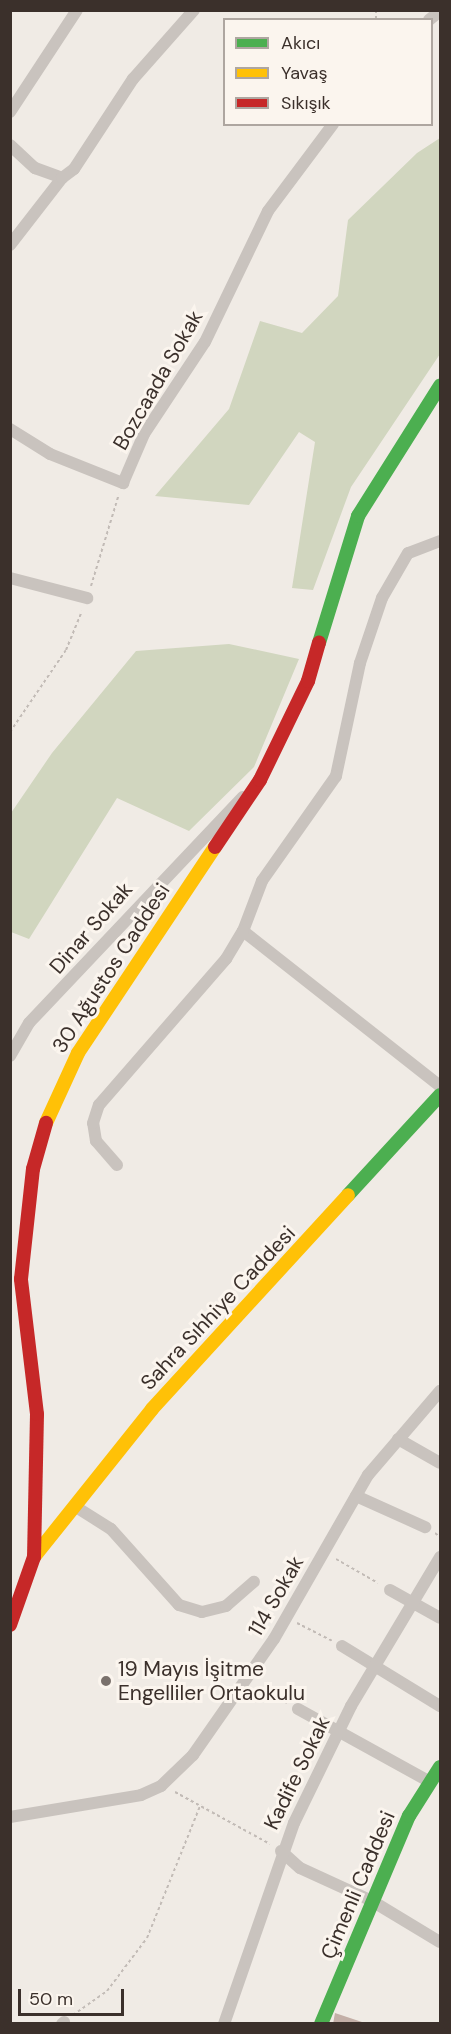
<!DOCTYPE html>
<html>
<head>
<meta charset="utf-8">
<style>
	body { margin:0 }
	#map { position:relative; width:451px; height:2034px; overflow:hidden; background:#f0ebe5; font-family:"DM Sans",sans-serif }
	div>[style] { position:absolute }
	.green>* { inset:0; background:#d1d6bf }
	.building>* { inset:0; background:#c3afa7 }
	.path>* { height:2px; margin-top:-1px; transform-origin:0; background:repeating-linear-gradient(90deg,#c2bbb6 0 3px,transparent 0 6px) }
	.street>* { height:12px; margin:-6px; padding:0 6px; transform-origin:6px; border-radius:6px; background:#c9c3be }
	.fast>* { height:14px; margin:-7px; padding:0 7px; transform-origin:7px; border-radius:7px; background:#4caf50 }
	.slow>* { height:14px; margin:-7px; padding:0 7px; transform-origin:7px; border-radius:7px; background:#ffc107 }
	.jam>* { height:14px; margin:-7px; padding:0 7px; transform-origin:7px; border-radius:7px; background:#c62828 }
	.dots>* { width:16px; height:16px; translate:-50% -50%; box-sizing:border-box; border:3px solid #fbf5ee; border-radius:50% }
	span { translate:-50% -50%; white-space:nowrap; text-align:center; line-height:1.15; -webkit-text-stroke:6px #fbf5ee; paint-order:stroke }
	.street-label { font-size:21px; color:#3b302b }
	.poi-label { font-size:21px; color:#3b302b }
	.left { translate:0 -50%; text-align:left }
	.frame { position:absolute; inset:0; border:12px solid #3b302b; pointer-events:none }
	.legend { position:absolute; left:223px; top:18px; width:210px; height:108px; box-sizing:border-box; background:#fbf5ee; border:2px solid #aea6a0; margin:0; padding:8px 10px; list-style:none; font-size:18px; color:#3b302b }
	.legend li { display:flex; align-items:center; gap:12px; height:30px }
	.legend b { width:30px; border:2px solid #aea6a0 }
	.scale { position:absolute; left:18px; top:1989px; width:106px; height:27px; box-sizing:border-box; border:3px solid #3b302b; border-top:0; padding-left:8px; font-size:18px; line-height:21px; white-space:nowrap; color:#3b302b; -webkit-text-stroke:4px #fbf5ee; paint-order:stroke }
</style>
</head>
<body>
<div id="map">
	<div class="green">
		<div style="clip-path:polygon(440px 138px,440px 354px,351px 487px,313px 590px,292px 588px,315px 442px,299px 432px,249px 505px,155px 496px,229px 409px,260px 321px,302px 333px,338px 296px,348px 220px,417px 153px)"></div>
		<div style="clip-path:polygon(229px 644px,299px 659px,254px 767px,189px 831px,117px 798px,29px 939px,11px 932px,11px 813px,52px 753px,136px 651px)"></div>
	</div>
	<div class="building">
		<div style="clip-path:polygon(335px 2013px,365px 2023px,365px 2024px,333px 2024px)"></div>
	</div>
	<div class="path">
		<div style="left:376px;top:10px;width:10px;rotate:90deg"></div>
		<div style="left:91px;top:586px;width:96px;rotate:-73.1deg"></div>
		<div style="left:10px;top:732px;width:99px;rotate:-55.7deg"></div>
		<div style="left:66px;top:650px;width:42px;rotate:-67.7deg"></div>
		<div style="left:435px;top:1533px;width:6px;rotate:39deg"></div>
		<div style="left:336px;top:1559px;width:48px;rotate:29.7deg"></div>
		<div style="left:297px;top:1623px;width:39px;rotate:27deg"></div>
		<div style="left:258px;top:1687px;width:33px;rotate:29deg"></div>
		<div style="left:175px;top:1792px;width:108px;rotate:28.7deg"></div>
		<div style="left:73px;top:2015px;width:42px;rotate:-35.2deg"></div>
		<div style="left:107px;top:1991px;width:66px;rotate:-53deg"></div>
		<div style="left:147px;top:1938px;width:144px;rotate:-68.1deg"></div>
	</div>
	<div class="street">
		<div style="left:429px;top:20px;width:14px;rotate:-39deg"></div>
		<div style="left:10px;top:112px;width:122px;rotate:-56.7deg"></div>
		<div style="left:10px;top:145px;width:34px;rotate:43deg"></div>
		<div style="left:35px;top:168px;width:29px;rotate:20deg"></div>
		<div style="left:10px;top:245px;width:85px;rotate:-52.2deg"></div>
		<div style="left:62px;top:178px;width:15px;rotate:-37deg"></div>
		<div style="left:74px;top:169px;width:108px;rotate:-56.8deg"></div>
		<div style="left:133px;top:79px;width:92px;rotate:-48.5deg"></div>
		<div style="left:10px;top:429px;width:47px;rotate:32deg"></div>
		<div style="left:50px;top:454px;width:79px;rotate:21.7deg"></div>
		<div style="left:123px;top:483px;width:53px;rotate:-66.8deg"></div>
		<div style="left:144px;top:434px;width:110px;rotate:-56.5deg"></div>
		<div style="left:205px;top:342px;width:145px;rotate:-64.3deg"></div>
		<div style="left:268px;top:211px;width:109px;rotate:-53.2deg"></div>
		<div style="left:440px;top:541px;width:34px;rotate:159deg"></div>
		<div style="left:408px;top:553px;width:52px;rotate:120deg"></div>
		<div style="left:382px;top:598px;width:69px;rotate:108.7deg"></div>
		<div style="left:360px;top:663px;width:116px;rotate:102deg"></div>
		<div style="left:336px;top:776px;width:128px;rotate:125.2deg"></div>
		<div style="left:262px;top:881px;width:53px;rotate:110.8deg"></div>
		<div style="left:243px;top:931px;width:251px;rotate:38.2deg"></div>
		<div style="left:10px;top:578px;width:80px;rotate:14.6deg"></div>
		<div style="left:10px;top:1056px;width:38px;rotate:-60deg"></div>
		<div style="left:29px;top:1023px;width:311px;rotate:-46.6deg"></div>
		<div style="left:117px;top:1165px;width:32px;rotate:-131deg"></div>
		<div style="left:96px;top:1141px;width:18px;rotate:-99deg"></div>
		<div style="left:93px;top:1123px;width:19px;rotate:-72deg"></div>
		<div style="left:99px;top:1105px;width:194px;rotate:-49deg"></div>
		<div style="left:226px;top:959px;width:33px;rotate:-59deg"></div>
		<div style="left:398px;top:1439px;width:48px;rotate:29.7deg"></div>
		<div style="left:356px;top:1496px;width:76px;rotate:24.2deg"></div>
		<div style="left:76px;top:1507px;width:41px;rotate:32.2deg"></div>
		<div style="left:111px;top:1529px;width:102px;rotate:48.2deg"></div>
		<div style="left:179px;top:1605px;width:24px;rotate:17deg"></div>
		<div style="left:202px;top:1612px;width:25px;rotate:-14deg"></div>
		<div style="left:226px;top:1606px;width:37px;rotate:-41deg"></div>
		<div style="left:390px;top:1590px;width:57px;rotate:29.2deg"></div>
		<div style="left:342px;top:1646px;width:115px;rotate:31.5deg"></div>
		<div style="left:298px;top:1709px;width:151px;rotate:28.9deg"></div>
		<div style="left:10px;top:1817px;width:133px;rotate:-9.5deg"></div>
		<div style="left:141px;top:1795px;width:22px;rotate:-24deg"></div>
		<div style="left:161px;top:1786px;width:45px;rotate:-44.1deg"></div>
		<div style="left:193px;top:1755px;width:141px;rotate:-55.1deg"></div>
		<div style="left:274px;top:1639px;width:189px;rotate:-60.2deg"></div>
		<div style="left:368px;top:1475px;width:111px;rotate:-49.4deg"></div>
		<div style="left:281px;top:1851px;width:25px;rotate:42deg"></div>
		<div style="left:300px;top:1868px;width:79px;rotate:24.6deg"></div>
		<div style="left:372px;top:1901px;width:79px;rotate:31.1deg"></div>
		<div style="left:62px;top:2024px;width:3px;rotate:-45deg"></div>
		<div style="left:224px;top:2024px;width:213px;rotate:-70.8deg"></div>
		<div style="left:294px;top:1823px;width:130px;rotate:-64deg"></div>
		<div style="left:351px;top:1706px;width:174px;rotate:-59.1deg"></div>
	</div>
	<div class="fast">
		<div style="left:319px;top:643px;width:133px;rotate:-72.9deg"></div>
		<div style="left:358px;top:516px;width:154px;rotate:-57.8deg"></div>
		<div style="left:348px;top:1195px;width:136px;rotate:-47.4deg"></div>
		<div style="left:321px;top:2024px;width:226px;rotate:-67.1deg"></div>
		<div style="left:409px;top:1816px;width:58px;rotate:-57.7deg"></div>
	</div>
	<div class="slow">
		<div style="left:46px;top:1123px;width:77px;rotate:-65.4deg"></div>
		<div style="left:78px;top:1053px;width:247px;rotate:-56.4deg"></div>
		<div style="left:34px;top:1557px;width:189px;rotate:-51.4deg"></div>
		<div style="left:152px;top:1409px;width:290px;rotate:-47.5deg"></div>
	</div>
	<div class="jam">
		<div style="left:215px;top:847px;width:81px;rotate:-56.1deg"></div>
		<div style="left:260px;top:780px;width:110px;rotate:-64.1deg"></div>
		<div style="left:308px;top:681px;width:40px;rotate:-74deg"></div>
		<div style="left:10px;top:1625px;width:72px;rotate:-70.6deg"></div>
		<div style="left:34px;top:1557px;width:143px;rotate:-88.8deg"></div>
		<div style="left:37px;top:1414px;width:136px;rotate:-96.8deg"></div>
		<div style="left:21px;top:1279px;width:111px;rotate:-83.8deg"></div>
		<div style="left:33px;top:1169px;width:48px;rotate:-74.2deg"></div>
	</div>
	<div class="dots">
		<div style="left:106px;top:1681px;background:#7a716c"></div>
	</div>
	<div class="street-label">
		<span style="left:158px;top:380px;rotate:-60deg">Bozcaada Sokak</span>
		<span style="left:91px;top:928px;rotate:-49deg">Dinar Sokak</span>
		<span style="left:111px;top:968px;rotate:-57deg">30 Ağustos Caddesi</span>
		<span style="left:218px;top:1308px;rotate:-47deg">Sahra Sıhhiye Caddesi</span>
		<span style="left:276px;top:1596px;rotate:-60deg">114 Sokak</span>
		<span style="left:297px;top:1773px;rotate:-64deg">Kadife Sokak</span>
		<span style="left:358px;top:1885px;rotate:-67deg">Çimenli Caddesi</span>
	</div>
	<div class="poi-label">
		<span class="left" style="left:118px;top:1681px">19 Mayıs İşitme<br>Engelliler Ortaokulu</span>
	</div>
	<div class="frame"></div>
	<ul class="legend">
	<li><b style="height:8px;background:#4caf50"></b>Akıcı</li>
	<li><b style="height:8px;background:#ffc107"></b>Yavaş</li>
	<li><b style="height:8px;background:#c62828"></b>Sıkışık</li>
	</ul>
	<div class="scale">50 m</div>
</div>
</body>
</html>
